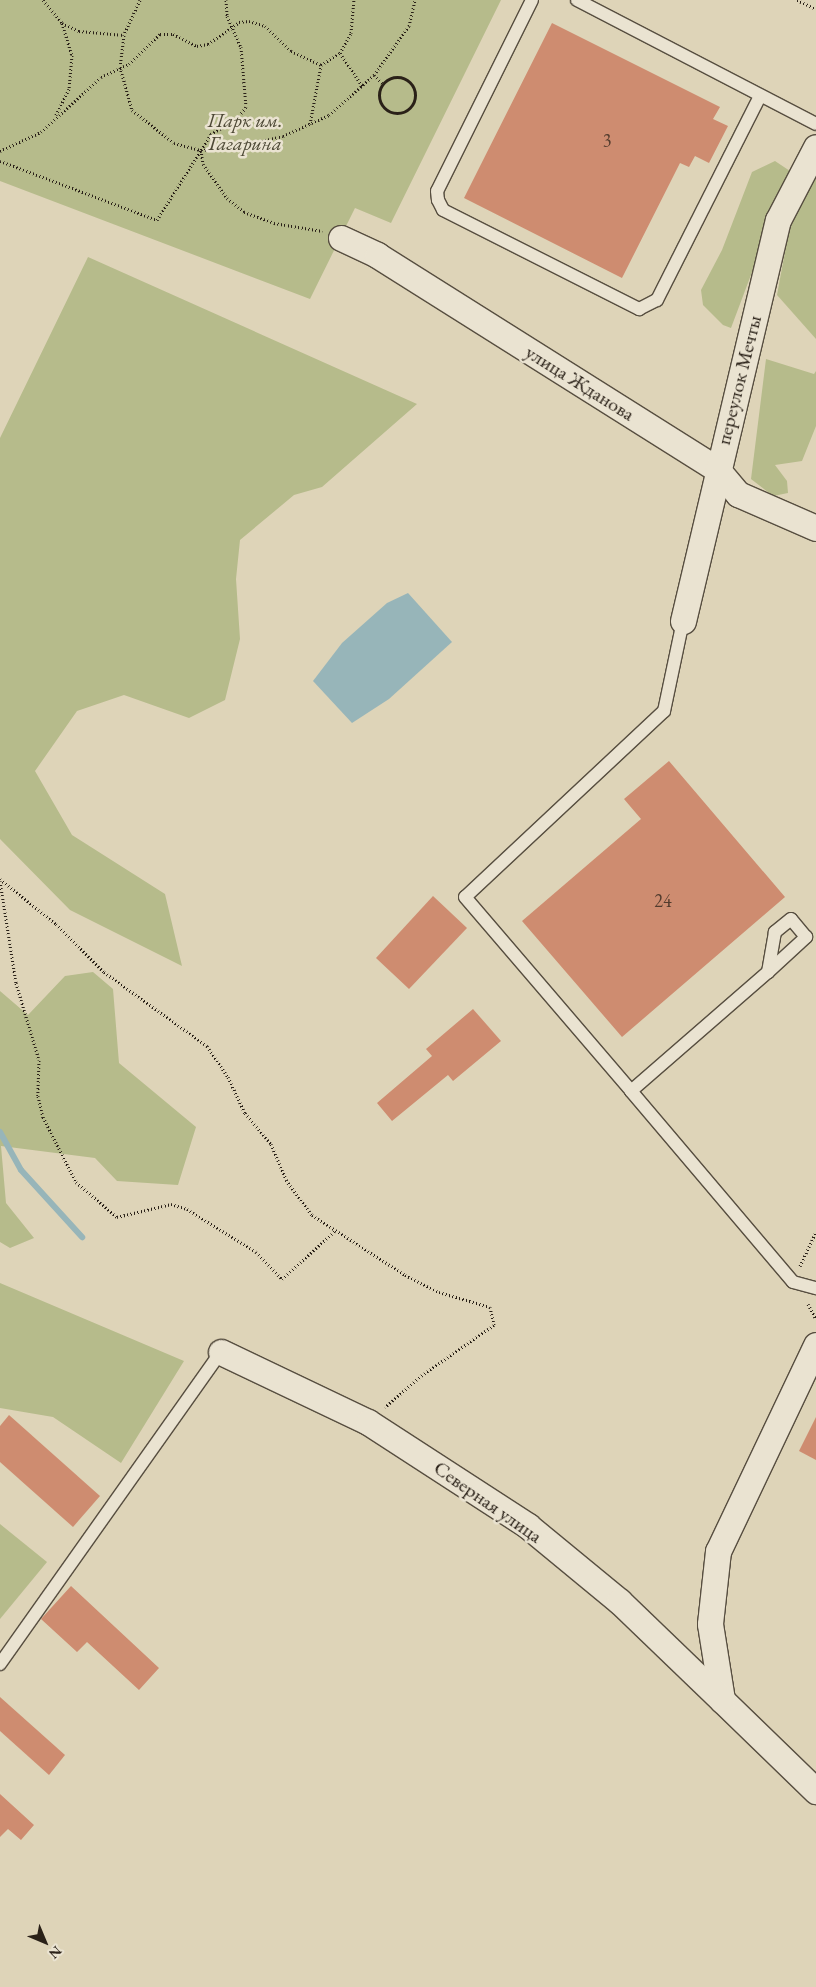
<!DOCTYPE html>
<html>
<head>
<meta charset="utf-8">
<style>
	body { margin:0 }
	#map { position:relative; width:816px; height:1987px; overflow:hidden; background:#ded4b8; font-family:"EB Garamond",serif }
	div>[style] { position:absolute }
	.green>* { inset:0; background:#b6bb8b }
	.water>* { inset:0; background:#97b5b9 }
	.stream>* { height:6px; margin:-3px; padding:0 3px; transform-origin:3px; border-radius:3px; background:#97b5b9 }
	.building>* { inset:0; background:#ce8c70 }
	.path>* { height:3px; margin-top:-1.5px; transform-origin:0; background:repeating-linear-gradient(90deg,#2a2118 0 1px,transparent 0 3.5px) }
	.path>.ring { margin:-1.5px; padding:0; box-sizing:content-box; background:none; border:3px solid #2a2118; border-radius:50% }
	.roads { filter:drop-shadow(1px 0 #574e40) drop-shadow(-1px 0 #574e40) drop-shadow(0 1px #574e40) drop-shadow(0 -1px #574e40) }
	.lane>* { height:12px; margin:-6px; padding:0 6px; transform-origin:6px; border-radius:6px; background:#eae3d1 }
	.street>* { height:25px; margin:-12.5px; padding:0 12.5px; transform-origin:12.5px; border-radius:12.5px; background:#eae3d1 }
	span { translate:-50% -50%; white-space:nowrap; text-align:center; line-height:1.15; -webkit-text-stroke:5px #eae3d1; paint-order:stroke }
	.number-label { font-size:18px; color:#533c2e }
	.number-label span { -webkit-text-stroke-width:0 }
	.park-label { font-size:20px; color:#4d4835; font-style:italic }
	.street-label { font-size:20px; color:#2a2118 }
	.north { position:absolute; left:20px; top:1917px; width:50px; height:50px; -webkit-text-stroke:4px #eae3d1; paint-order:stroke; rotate:135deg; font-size:14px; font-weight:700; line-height:20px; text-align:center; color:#2a2118 }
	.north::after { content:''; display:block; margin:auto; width:18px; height:22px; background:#2a2118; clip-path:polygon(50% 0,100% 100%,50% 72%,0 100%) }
</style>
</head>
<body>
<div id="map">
	<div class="green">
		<div style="clip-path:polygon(0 0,501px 0,391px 223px,355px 208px,310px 299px,0 181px)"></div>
		<div style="clip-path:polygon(775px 161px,790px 171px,731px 328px,723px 325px,703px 305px,701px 290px,722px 250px,752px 172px)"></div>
		<div style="clip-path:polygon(816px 177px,816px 339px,777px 295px,790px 225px)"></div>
		<div style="clip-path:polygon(88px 257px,417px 404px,322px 487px,294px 495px,240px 540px,236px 579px,240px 639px,225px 700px,189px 718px,124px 695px,77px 711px,35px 771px,72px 835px,165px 894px,182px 966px,70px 910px,0 839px,0 438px)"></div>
		<div style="clip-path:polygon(766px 359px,814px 374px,816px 371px,816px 426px,802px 461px,775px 465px,787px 481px,788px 493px,773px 496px,751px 479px)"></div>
		<div style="clip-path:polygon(93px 972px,113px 989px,119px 1063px,196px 1127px,178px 1185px,117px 1181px,95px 1158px,1px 1146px,6px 1203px,34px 1238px,10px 1248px,0 1242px,0 991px,28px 1015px,65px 976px)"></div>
		<div style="clip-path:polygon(0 1283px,184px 1361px,121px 1463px,53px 1417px,0 1408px)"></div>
		<div style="clip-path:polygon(0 1524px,47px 1562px,0 1619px)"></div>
	</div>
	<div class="water">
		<div style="clip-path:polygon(408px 593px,452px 642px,389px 699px,352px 723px,313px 681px,342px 643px,387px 603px)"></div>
	</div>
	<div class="stream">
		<div style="left:0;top:1132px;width:43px;rotate:61.1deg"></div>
		<div style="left:21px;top:1170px;width:91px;rotate:47.7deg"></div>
	</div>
	<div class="building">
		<div style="clip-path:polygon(552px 23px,720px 107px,713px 119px,728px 126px,709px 163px,695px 156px,689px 167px,680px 163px,622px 278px,464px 198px)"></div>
		<div style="clip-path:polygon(669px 761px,785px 897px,622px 1037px,522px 921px,641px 819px,624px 799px)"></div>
		<div style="clip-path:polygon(433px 896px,467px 928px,409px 989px,376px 958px)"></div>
		<div style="clip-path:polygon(473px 1009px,501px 1041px,453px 1081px,448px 1075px,392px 1121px,377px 1103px,432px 1056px,426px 1049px)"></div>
		<div style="clip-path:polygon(9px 1415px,100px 1496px,73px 1527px,0 1462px,0 1426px)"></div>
		<div style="clip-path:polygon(816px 1417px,816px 1460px,799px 1451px)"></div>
		<div style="clip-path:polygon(71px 1586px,159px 1668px,139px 1690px,87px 1642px,77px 1652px,41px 1619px)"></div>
		<div style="clip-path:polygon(0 1697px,65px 1755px,49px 1775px,0 1731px)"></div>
		<div style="clip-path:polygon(0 1794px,34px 1825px,21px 1840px,8px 1829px,0 1837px)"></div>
	</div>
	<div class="path">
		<div style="left:43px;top:0;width:30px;rotate:50deg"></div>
		<div style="left:62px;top:23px;width:34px;rotate:73deg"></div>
		<div style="left:72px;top:55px;width:34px;rotate:95deg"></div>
		<div style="left:69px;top:89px;width:29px;rotate:117deg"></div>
		<div style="left:140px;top:0;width:38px;rotate:115deg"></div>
		<div style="left:124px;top:35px;width:32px;rotate:97deg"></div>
		<div style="left:120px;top:67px;width:45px;rotate:74.4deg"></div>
		<div style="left:132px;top:110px;width:53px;rotate:38.2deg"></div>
		<div style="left:174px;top:143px;width:28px;rotate:15deg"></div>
		<div style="left:201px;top:150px;width:30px;rotate:-4deg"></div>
		<div style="left:231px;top:148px;width:53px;rotate:-13deg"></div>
		<div style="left:283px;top:136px;width:51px;rotate:-24.5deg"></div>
		<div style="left:329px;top:115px;width:60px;rotate:-41.6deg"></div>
		<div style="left:374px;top:75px;width:60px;rotate:-54.5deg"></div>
		<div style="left:409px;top:26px;width:27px;rotate:-77deg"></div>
		<div style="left:226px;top:0;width:16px;rotate:86deg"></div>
		<div style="left:227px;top:16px;width:34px;rotate:66deg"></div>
		<div style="left:241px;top:47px;width:60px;rotate:85.2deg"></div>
		<div style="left:246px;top:107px;width:16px;rotate:128deg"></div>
		<div style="left:236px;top:120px;width:29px;rotate:151deg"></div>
		<div style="left:211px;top:134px;width:19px;rotate:122deg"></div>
		<div style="left:201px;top:150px;width:14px;rotate:82deg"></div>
		<div style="left:203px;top:164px;width:42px;rotate:54.8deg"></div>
		<div style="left:227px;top:198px;width:22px;rotate:39deg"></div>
		<div style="left:244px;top:212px;width:32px;rotate:20deg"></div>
		<div style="left:274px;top:223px;width:49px;rotate:9.5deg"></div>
		<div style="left:797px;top:0;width:21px;rotate:25deg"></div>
		<div style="left:62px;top:23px;width:19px;rotate:25deg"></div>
		<div style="left:79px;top:31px;width:45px;rotate:5.1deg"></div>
		<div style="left:340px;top:53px;width:40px;rotate:56deg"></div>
		<div style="left:374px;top:75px;width:13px;rotate:45deg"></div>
		<div class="ring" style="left:379px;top:77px;width:33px;height:33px"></div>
		<div style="left:310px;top:124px;width:60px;rotate:-79.4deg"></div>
		<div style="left:321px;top:65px;width:22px;rotate:-32deg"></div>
		<div style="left:340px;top:53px;width:23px;rotate:-61deg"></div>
		<div style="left:351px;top:33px;width:33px;rotate:-85deg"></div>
		<div style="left:0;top:151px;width:45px;rotate:-24.9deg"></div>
		<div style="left:41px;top:132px;width:81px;rotate:-42.5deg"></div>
		<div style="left:101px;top:77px;width:31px;rotate:-25deg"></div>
		<div style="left:129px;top:64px;width:43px;rotate:-44.1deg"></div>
		<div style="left:160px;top:34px;width:13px"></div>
		<div style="left:173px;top:34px;width:27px;rotate:27deg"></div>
		<div style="left:197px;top:46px;width:11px;rotate:-10deg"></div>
		<div style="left:208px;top:44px;width:38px;rotate:-35deg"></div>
		<div style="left:239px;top:22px;width:10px;rotate:-6deg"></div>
		<div style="left:249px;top:21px;width:17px;rotate:17deg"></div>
		<div style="left:265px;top:26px;width:36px;rotate:44deg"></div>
		<div style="left:291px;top:51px;width:33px;rotate:25deg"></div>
		<div style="left:0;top:161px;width:168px;rotate:20.6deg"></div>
		<div style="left:157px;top:220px;width:83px;rotate:-57.8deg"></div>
		<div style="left:0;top:879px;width:72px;rotate:38.8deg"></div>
		<div style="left:56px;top:924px;width:68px;rotate:45deg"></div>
		<div style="left:104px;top:972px;width:127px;rotate:35.7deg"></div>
		<div style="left:207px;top:1046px;width:37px;rotate:56deg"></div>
		<div style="left:228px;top:1077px;width:40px;rotate:65deg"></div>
		<div style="left:245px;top:1113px;width:40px;rotate:50deg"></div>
		<div style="left:271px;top:1144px;width:39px;rotate:67deg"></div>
		<div style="left:286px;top:1180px;width:44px;rotate:53.4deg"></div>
		<div style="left:312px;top:1215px;width:111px;rotate:32.8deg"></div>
		<div style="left:405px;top:1275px;width:38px;rotate:27deg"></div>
		<div style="left:439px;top:1292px;width:53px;rotate:16.4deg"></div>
		<div style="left:490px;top:1307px;width:18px;rotate:77deg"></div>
		<div style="left:494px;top:1325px;width:88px;rotate:145.2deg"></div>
		<div style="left:422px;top:1375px;width:49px;rotate:139.1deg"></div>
		<div style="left:0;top:881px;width:103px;rotate:81.1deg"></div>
		<div style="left:16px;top:983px;width:80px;rotate:73.4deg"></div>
		<div style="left:39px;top:1060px;width:36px;rotate:92deg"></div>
		<div style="left:38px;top:1096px;width:22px;rotate:77deg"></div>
		<div style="left:43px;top:1117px;width:73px;rotate:63.1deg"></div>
		<div style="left:76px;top:1182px;width:54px;rotate:40.5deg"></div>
		<div style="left:117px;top:1217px;width:56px;rotate:-13.5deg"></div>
		<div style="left:171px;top:1204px;width:17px;rotate:17deg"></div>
		<div style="left:187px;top:1209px;width:81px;rotate:31.9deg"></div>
		<div style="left:256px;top:1252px;width:37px;rotate:46deg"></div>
		<div style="left:282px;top:1279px;width:72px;rotate:-42.2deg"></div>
		<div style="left:800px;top:1266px;width:38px;rotate:-65deg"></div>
		<div style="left:808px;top:1304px;width:17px;rotate:62deg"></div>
	</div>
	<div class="roads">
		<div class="lane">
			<div style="left:532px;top:0;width:213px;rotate:116.4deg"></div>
			<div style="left:437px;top:191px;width:9px;rotate:84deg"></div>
			<div style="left:438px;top:200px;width:11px;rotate:63deg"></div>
			<div style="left:443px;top:210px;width:220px;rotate:26.8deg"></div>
			<div style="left:639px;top:309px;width:20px;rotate:-27deg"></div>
			<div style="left:657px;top:300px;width:229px;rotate:-63.2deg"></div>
			<div style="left:577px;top:0;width:269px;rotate:27.4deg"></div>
			<div style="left:683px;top:621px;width:92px;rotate:101.9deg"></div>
			<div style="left:664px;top:711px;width:272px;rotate:136.9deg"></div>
			<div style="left:465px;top:897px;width:255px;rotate:49.4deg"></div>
			<div style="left:631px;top:1091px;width:181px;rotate:-41deg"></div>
			<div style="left:768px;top:972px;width:52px;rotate:-42.6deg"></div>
			<div style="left:806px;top:937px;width:23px;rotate:-130deg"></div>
			<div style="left:791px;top:919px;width:21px;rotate:141deg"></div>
			<div style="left:775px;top:932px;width:41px;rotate:99.9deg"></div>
			<div style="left:631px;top:1091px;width:250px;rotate:49.7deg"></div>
			<div style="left:793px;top:1282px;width:24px;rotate:15deg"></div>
			<div style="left:0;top:1664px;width:382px;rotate:-54.7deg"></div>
		</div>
		<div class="street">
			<div style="left:341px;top:238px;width:40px;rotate:25deg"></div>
			<div style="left:377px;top:255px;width:402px;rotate:32.2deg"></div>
			<div style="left:717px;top:469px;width:33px;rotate:50deg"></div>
			<div style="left:738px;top:494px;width:85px;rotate:23.6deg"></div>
			<div style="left:683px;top:621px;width:412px;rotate:-76.7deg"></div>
			<div style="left:778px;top:220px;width:82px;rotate:-62.5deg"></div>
			<div style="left:816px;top:1345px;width:228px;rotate:115.4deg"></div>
			<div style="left:718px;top:1551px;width:73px;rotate:96.3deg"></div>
			<div style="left:710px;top:1624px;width:77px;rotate:81deg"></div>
			<div style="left:722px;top:1700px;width:131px;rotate:44.1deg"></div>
			<div style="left:221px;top:1352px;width:163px;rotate:25.5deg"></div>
			<div style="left:368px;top:1422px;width:191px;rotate:33deg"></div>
			<div style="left:528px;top:1526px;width:118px;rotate:39.5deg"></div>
			<div style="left:619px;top:1601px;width:143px;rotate:43.9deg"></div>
		</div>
	</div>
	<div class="number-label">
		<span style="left:607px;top:141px">3</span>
		<span style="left:663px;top:901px">24</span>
	</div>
	<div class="park-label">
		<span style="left:245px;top:132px">Парк им.<br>Гагарина</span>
	</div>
	<div class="street-label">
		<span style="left:739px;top:380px;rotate:-76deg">переулок Мечты</span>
		<span style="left:580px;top:383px;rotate:32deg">улица Жданова</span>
		<span style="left:488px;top:1502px;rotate:35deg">Северная улица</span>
	</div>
	<div class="north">N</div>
</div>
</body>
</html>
